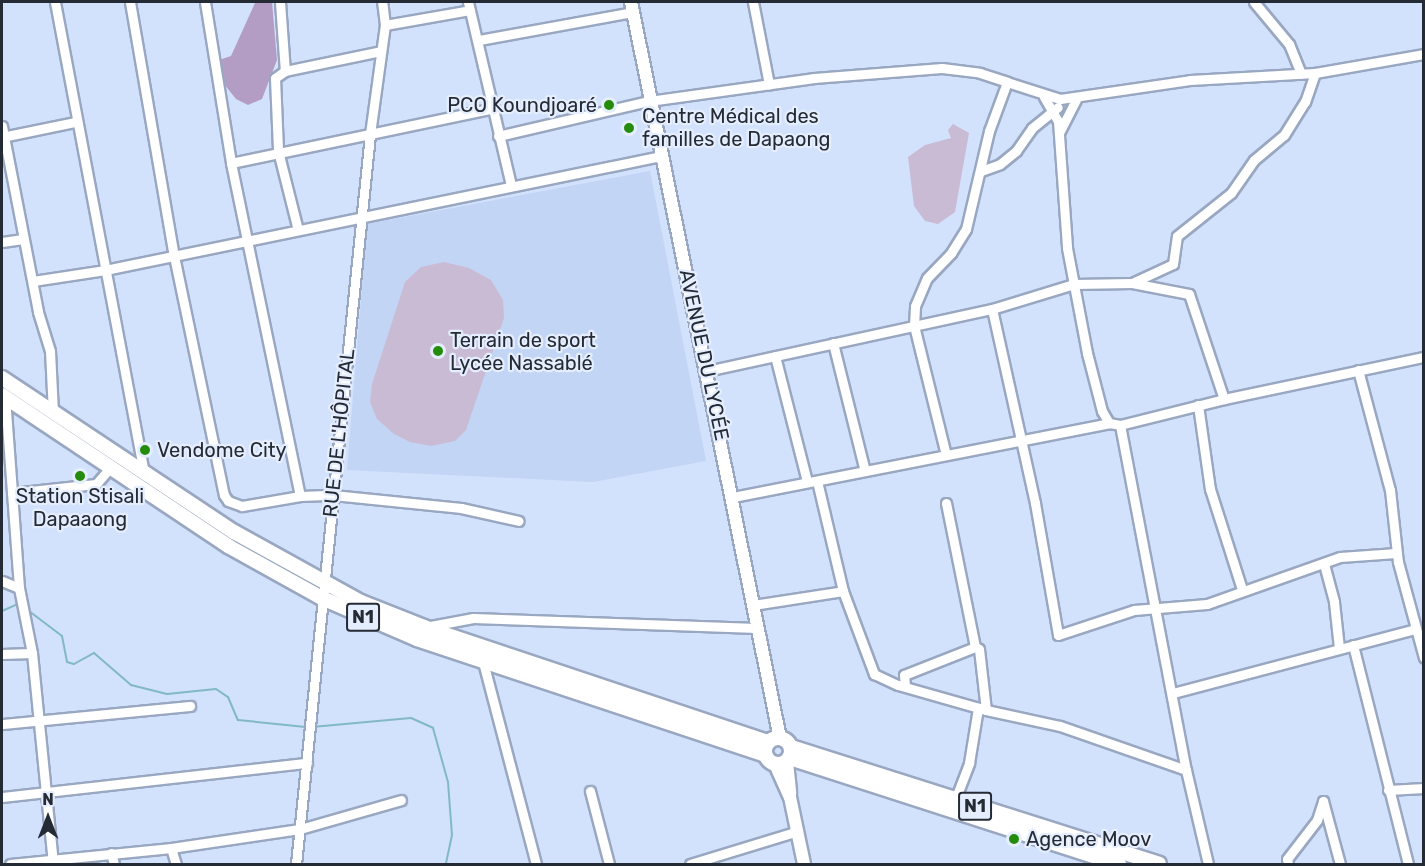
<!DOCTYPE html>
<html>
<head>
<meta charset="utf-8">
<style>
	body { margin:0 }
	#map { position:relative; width:1425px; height:866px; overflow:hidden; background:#d2e1fc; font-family:Rubik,sans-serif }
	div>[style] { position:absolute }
	.built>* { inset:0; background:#c2d5f5 }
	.green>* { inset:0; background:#cabbd5 }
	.forest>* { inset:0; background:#b39dc4 }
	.stream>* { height:2px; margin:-1px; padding:0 1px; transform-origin:1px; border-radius:1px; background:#81b9c6 }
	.roads { filter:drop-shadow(2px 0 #99a7c1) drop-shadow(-2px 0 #99a7c1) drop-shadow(0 2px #99a7c1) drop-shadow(0 -2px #99a7c1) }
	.minor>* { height:9px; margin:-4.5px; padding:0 4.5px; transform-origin:4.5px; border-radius:4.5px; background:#fff }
	.major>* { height:12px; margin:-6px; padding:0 6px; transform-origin:6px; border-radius:6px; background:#fff }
	.highway>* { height:14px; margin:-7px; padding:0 7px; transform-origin:7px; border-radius:7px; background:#fff }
	.highway>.ring { margin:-7px; padding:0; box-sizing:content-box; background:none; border:14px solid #fff; border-radius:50% }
	.dots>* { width:16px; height:16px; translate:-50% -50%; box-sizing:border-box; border:3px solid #e5eefe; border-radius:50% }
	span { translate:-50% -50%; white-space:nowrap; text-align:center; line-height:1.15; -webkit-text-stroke:4.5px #e5eefe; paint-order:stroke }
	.shield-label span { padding:2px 4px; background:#e5eefe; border:2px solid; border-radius:4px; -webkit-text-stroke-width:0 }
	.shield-label { font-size:18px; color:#252b35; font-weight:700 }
	.poi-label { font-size:20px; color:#252b35 }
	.right { translate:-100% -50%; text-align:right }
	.left { translate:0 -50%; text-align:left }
	.street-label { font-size:20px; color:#252b35 }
	.frame { position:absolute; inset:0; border:3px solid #252b35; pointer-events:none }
	.north { position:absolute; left:18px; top:788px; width:60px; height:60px; -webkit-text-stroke:4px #e5eefe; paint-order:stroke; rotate:0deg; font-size:16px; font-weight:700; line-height:24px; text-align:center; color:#252b35 }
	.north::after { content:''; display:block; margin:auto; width:21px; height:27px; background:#252b35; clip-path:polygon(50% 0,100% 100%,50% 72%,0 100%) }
</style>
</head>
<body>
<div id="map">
	<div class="built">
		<div style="clip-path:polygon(650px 171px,706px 461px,593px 482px,347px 470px,367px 224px)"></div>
	</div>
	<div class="green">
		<div style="clip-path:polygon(953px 124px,969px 133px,955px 212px,938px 224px,925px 221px,914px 206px,908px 157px,925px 145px,951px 138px,948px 130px)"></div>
		<div style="clip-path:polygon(444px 262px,469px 268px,491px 280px,503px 300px,504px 318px,466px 430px,455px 441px,431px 446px,410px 442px,394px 434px,377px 419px,370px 402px,372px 384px,405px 282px,421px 267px)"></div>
	</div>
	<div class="forest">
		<div style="clip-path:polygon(272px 2px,277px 60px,262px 99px,248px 105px,236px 99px,220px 79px,219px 60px,231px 56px,255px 3px)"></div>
	</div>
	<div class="stream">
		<div style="left:25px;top:608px;width:46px;rotate:37.1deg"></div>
		<div style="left:62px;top:636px;width:26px;rotate:79deg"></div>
		<div style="left:67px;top:662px;width:7px;rotate:16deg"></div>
		<div style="left:74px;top:664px;width:23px;rotate:-29deg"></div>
		<div style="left:94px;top:653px;width:49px;rotate:40.9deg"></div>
		<div style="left:131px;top:685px;width:37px;rotate:14deg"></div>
		<div style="left:167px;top:694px;width:49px;rotate:-5.8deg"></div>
		<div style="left:216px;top:689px;width:14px;rotate:34deg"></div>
		<div style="left:228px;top:697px;width:25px;rotate:67deg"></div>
		<div style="left:238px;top:720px;width:68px;rotate:5.9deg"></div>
		<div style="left:2px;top:611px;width:17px;rotate:-24deg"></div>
		<div style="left:312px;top:727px;width:99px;rotate:-5.2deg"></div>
		<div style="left:411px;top:718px;width:24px;rotate:24deg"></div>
		<div style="left:433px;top:728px;width:56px;rotate:74.5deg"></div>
		<div style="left:448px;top:782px;width:53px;rotate:85.7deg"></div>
		<div style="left:452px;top:835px;width:30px;rotate:102deg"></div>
	</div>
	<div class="roads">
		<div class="minor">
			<div style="left:55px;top:2px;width:480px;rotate:79.3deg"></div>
			<div style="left:130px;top:2px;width:258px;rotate:80.2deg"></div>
			<div style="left:174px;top:256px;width:244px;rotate:78.2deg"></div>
			<div style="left:224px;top:495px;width:7px;rotate:56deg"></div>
			<div style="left:228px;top:501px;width:15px;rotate:20deg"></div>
			<div style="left:242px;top:506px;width:59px;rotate:-9.8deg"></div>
			<div style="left:205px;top:2px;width:163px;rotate:80.8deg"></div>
			<div style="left:231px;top:163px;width:340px;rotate:78.3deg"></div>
			<div style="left:300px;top:496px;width:33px;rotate:-2deg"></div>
			<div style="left:333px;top:495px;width:129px;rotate:5.8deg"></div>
			<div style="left:461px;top:508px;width:59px;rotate:12.6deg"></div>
			<div style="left:280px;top:2px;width:69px;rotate:85.9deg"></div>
			<div style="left:285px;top:71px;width:12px;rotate:145deg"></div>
			<div style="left:275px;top:78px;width:73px;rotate:87.6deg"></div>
			<div style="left:278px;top:151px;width:81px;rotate:75.8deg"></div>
			<div style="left:468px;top:2px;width:189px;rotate:76.8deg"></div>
			<div style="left:753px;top:2px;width:84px;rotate:79deg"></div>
			<div style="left:1254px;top:2px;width:55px;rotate:50.2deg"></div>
			<div style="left:1289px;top:44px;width:32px;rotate:68deg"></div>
			<div style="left:385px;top:25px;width:86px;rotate:-10deg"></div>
			<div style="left:479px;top:40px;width:157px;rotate:-10.3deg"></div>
			<div style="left:285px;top:71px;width:98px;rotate:-11.8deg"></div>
			<div style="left:1044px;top:97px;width:28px;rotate:60deg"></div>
			<div style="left:1058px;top:121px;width:127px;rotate:85.9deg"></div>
			<div style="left:1067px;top:248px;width:107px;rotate:79.2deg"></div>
			<div style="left:1087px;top:353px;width:60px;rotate:75.5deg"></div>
			<div style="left:1102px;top:411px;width:14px;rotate:60deg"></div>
			<div style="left:2px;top:126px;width:189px;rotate:79deg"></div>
			<div style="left:38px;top:312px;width:41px;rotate:72.9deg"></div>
			<div style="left:50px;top:351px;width:62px;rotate:87.2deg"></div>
			<div style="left:1060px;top:131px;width:37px;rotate:-63deg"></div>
			<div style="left:498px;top:136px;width:155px;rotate:-13.1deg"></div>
			<div style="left:649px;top:101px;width:167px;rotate:-7.9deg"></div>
			<div style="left:814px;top:78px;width:128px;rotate:-4.5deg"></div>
			<div style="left:942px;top:68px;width:38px;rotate:7deg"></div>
			<div style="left:980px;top:73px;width:28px;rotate:18deg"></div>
			<div style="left:2px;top:137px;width:75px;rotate:-11.6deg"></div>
			<div style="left:231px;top:163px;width:269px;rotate:-11.8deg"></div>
			<div style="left:981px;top:171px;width:20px;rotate:-20deg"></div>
			<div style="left:1000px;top:164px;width:21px;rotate:-39deg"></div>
			<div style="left:1016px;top:151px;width:28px;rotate:-55deg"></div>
			<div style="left:1032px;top:128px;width:33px;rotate:-39deg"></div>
			<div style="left:2px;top:242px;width:21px;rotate:-8deg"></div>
			<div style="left:33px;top:281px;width:73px;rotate:-8.7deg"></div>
			<div style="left:105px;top:270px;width:568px;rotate:-11.59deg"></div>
			<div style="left:1134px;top:282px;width:43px;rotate:-24.8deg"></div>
			<div style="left:1173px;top:264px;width:28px;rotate:-82deg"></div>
			<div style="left:1177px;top:236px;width:69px;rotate:-38.5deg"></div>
			<div style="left:1231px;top:193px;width:40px;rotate:-55.1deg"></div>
			<div style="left:1254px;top:160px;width:39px;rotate:-40deg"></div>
			<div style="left:1284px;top:135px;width:39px;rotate:-58deg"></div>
			<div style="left:1305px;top:102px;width:31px;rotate:-71deg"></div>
			<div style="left:992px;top:309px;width:199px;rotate:77.5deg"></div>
			<div style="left:1035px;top:503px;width:134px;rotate:80.1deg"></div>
			<div style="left:1058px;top:635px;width:80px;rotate:-18.2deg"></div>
			<div style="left:1134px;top:610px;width:73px;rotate:-4.7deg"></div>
			<div style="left:1207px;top:604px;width:141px;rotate:-19.5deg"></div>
			<div style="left:1340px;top:557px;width:56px;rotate:-4.1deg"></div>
			<div style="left:833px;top:343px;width:132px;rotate:76deg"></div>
			<div style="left:775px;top:356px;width:130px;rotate:75.7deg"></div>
			<div style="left:1358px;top:370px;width:124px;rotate:75.1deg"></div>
			<div style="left:1390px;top:490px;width:72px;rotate:83.7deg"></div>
			<div style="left:1398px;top:562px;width:99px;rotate:74.8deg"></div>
			<div style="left:707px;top:371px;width:292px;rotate:-12.3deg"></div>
			<div style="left:992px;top:309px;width:86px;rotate:-17deg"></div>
			<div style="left:1074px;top:284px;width:58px;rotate:-1deg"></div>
			<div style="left:1132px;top:283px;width:58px;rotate:10.9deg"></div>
			<div style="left:1189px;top:294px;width:111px;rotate:71.6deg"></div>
			<div style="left:5px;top:397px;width:192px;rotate:85.8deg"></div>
			<div style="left:19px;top:588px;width:66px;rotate:78.7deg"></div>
			<div style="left:32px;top:653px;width:212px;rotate:84.3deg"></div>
			<div style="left:1198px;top:405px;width:85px;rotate:81.9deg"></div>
			<div style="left:1210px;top:489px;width:105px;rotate:72.3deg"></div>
			<div style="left:1120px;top:425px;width:351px;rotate:79.2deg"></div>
			<div style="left:1186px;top:770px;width:97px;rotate:76.8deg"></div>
			<div style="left:946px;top:455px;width:133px;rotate:-103.9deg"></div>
			<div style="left:914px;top:326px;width:20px;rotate:-87deg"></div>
			<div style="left:915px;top:306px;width:30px;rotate:-67deg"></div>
			<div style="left:927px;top:278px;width:35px;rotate:-46deg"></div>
			<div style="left:951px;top:253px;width:28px;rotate:-58deg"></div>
			<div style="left:966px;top:229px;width:101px;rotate:-76.8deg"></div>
			<div style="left:989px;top:131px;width:52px;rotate:-69.8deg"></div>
			<div style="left:1007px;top:82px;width:56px;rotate:17.8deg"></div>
			<div style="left:1060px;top:99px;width:131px;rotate:-8.3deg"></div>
			<div style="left:1190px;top:80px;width:125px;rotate:-3.2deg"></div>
			<div style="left:1315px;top:73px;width:111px;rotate:-9.9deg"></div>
			<div style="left:817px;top:481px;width:113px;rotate:76.7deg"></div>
			<div style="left:843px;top:591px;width:89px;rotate:69.5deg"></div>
			<div style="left:874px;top:674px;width:26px;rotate:25deg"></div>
			<div style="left:898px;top:685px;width:91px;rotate:15.9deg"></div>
			<div style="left:986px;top:710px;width:76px;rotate:12.2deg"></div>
			<div style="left:1060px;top:726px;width:133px;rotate:19.2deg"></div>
			<div style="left:12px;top:493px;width:84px;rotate:-6.1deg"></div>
			<div style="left:96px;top:484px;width:20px;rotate:-49deg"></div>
			<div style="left:733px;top:497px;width:383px;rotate:-11.1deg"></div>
			<div style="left:1109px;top:423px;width:11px;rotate:10deg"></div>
			<div style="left:1120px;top:425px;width:107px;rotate:-14deg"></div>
			<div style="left:1224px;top:399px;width:204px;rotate:-11.9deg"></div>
			<div style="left:946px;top:503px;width:147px;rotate:78.6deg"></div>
			<div style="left:975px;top:647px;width:4px;rotate:27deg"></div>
			<div style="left:979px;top:649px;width:61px;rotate:83.5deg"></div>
			<div style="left:1324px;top:564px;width:39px;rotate:75deg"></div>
			<div style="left:1334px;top:602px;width:46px;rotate:83.8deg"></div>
			<div style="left:2px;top:581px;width:18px;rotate:22deg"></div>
			<div style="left:753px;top:605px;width:91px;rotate:-8.8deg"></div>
			<div style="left:425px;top:627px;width:49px;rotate:-10.6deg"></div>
			<div style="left:473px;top:618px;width:284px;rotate:2deg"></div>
			<div style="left:1353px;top:645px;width:226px;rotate:75.9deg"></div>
			<div style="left:2px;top:654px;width:30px;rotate:-2deg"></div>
			<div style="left:483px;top:662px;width:209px;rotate:75.3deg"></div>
			<div style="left:905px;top:686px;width:11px;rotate:-95deg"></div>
			<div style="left:904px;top:675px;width:76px;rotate:-21.5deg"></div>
			<div style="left:1173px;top:693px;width:250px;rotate:-14.8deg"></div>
			<div style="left:2px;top:724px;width:189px;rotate:-5.5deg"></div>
			<div style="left:1388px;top:790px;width:36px;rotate:-3deg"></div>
			<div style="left:590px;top:791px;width:75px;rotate:75.4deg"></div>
			<div style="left:2px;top:797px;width:307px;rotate:-6.4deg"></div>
			<div style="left:955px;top:800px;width:40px;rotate:-69deg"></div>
			<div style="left:969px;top:763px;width:56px;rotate:-80.7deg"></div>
			<div style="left:1323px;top:801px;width:65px;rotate:74.9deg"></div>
			<div style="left:171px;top:848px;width:17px;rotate:73deg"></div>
			<div style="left:111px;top:853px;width:11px;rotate:75deg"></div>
			<div style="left:10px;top:864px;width:162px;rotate:-5.7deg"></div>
			<div style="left:171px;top:848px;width:130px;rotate:-8.4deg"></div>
			<div style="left:300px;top:829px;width:105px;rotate:-16deg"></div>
			<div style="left:296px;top:864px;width:734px;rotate:-84.21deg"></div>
			<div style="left:370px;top:134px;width:110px;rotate:-82.2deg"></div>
			<div style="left:385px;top:25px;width:23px;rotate:-97deg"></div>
			<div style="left:690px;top:864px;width:113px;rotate:-17deg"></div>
			<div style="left:1288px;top:864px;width:5px;rotate:-101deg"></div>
			<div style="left:1287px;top:859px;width:49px;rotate:-52.4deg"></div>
			<div style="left:1317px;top:820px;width:20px;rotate:-72deg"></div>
		</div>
		<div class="major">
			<div style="left:631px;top:2px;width:751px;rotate:78.56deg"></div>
			<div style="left:787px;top:762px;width:31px;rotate:84deg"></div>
			<div style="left:775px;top:764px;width:36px;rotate:66deg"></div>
			<div style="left:790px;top:797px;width:68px;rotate:78.2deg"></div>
		</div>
		<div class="highway">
			<div style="left:2px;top:378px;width:278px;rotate:33.6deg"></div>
			<div style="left:234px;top:532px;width:145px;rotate:28.9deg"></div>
			<div style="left:361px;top:602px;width:68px;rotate:21.6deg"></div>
			<div style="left:424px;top:627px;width:363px;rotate:18.5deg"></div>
			<div style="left:2px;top:395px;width:272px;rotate:33.7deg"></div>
			<div style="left:228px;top:546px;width:107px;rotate:29deg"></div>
			<div style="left:322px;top:598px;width:103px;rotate:23.3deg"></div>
			<div style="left:417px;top:639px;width:367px;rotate:18.4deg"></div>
			<div class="ring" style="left:765px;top:738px;width:12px;height:12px"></div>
			<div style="left:791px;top:747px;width:386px;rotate:17.6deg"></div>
			<div style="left:790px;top:758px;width:346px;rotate:17.9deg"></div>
		</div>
	</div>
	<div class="dots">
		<div style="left:609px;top:105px;background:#248c0a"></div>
		<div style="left:629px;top:128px;background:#248c0a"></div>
		<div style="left:438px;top:351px;background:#248c0a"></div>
		<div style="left:145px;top:450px;background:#248c0a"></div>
		<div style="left:80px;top:476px;background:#248c0a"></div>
		<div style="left:1014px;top:839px;background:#248c0a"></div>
	</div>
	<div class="shield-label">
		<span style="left:363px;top:617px">N1</span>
		<span style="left:975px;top:806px">N1</span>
	</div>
	<div class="poi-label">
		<span class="right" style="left:597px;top:105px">PCO Koundjoaré</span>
		<span class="left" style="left:642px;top:128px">Centre Médical des<br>familles de Dapaong</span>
		<span class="left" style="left:450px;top:352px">Terrain de sport<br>Lycée Nassablé</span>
		<span class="left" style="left:157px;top:450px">Vendome City</span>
		<span style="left:80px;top:508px">Station Stisali<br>Dapaaong</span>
		<span class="left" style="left:1026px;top:839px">Agence Moov</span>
	</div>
	<div class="street-label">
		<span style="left:704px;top:355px;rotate:78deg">AVENUE DU LYCÉE</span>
		<span style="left:339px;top:433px;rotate:-84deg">RUE DE L'HÔPITAL</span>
	</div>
	<div class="frame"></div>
	<div class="north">N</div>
</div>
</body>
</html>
